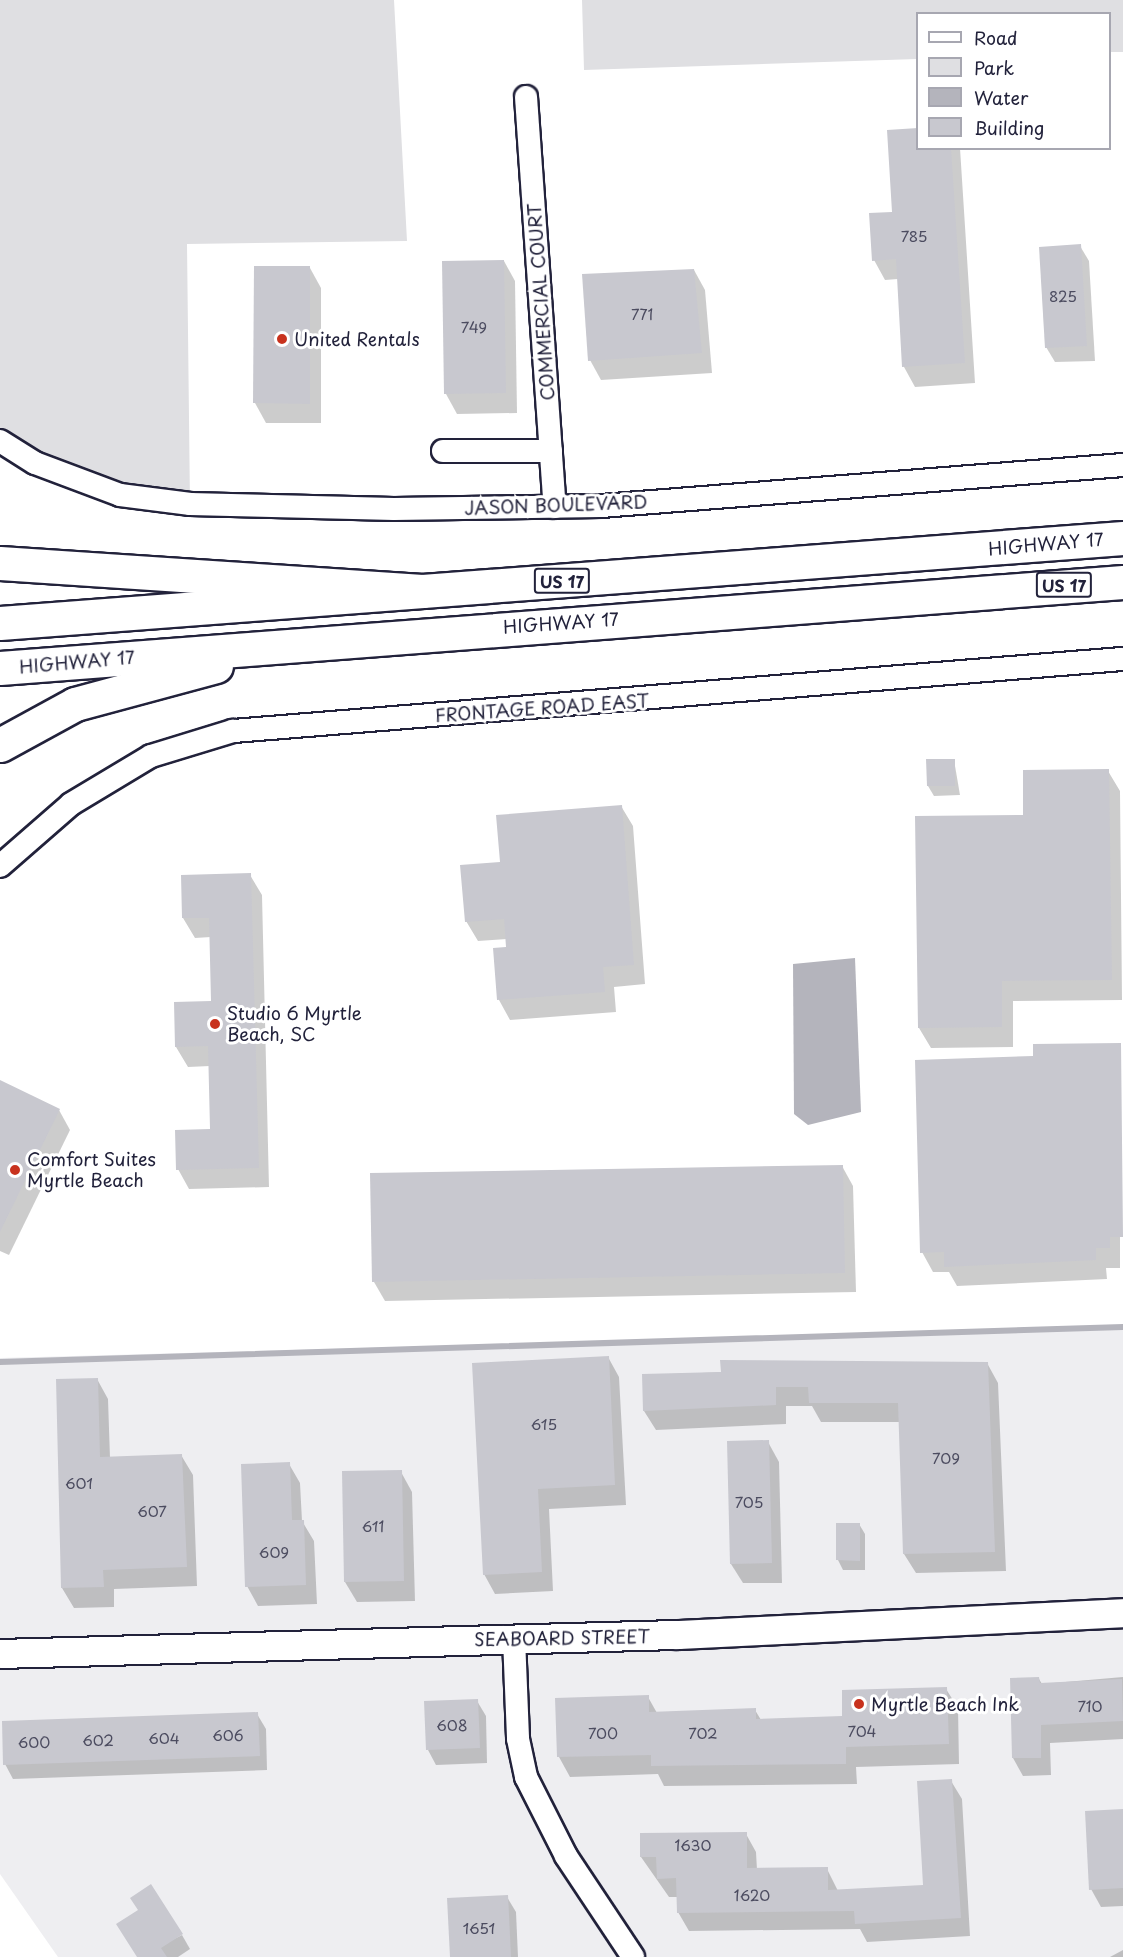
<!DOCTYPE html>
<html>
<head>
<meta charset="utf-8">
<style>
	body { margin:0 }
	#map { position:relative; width:1123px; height:1957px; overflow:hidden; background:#fff; font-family:"Playpen Sans",sans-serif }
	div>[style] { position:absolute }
	.built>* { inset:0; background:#eeeef1 }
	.green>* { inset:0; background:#dfdfe2 }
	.water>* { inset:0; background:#b4b4bc }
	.shadow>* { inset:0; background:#0003 }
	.stream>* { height:6px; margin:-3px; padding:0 3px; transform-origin:3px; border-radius:3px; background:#b4b4bc }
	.building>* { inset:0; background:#c8c8cf }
	.roads { filter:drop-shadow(2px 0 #22223b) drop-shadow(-2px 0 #22223b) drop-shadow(0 2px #22223b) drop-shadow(0 -2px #22223b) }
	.minor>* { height:22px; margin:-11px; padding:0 11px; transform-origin:11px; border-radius:11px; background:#fff }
	.tertiary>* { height:28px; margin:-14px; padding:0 14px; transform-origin:14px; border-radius:14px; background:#fff }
	.trunk>* { height:33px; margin:-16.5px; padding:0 16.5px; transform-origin:16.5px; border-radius:16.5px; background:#fff }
	.motorway>* { height:33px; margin:-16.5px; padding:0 16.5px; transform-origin:16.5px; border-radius:16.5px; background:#fff }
	.dots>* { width:16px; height:16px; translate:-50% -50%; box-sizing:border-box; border:3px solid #fff; border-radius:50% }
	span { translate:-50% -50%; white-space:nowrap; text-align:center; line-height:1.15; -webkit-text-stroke:6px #fff; paint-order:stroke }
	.number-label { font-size:15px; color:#4c4c60 }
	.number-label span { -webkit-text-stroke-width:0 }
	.shield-label span { padding:2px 4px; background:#fff; border:2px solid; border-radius:4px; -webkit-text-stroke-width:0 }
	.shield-label { font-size:16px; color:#22223b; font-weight:700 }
	.street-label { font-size:18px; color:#22223b }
	.poi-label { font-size:18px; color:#22223b }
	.left { translate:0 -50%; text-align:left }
	.legend { position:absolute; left:916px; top:12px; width:195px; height:138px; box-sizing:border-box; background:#fff; border:2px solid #a7a7b1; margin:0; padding:8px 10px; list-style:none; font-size:18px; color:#22223b }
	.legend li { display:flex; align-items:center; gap:12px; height:30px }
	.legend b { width:30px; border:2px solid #a7a7b1 }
</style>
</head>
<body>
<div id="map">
	<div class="built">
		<div style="clip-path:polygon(1123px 1327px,1123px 1957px,58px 1957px,0 1874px,0 1358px)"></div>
	</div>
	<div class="green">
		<div style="clip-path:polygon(0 0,394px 0,407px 241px,187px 244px,190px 504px,120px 495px,0 441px)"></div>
		<div style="clip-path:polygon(582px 0,1123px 0,1123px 52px,1110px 52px,1110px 14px,918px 14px,917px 59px,584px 70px)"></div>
	</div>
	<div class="water">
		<div style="clip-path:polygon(855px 958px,861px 1112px,808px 1125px,794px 1114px,793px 964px)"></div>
	</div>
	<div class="shadow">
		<div style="clip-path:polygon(918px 148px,960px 148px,975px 383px,915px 387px,904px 367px,898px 279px,885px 280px,874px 260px)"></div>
		<div style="clip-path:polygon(1080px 246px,1089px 261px,1095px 361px,1055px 362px,1046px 347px)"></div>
		<div style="clip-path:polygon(504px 261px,515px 281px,517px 413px,457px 414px,446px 394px)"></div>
		<div style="clip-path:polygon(310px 268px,321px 288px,321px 423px,266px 423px,255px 403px)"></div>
		<div style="clip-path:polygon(694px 270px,705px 290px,712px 373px,601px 380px,590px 360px)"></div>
		<div style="clip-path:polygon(954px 760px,960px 795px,934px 796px,928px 786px)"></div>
		<div style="clip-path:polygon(1108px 771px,1120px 791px,1122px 1000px,1013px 1001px,1013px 1047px,931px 1048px,919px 1028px,1025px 817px)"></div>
		<div style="clip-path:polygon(621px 806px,633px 826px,645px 984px,614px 987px,616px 1012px,510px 1020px,499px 1000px,495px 950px,508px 949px,507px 939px,478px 941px,466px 921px)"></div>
		<div style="clip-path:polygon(250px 875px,262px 895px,269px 1187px,189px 1189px,178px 1169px,212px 1131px,210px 1066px,188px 1067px,176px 1047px,175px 1004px,213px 1003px,211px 937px,195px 938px,183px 918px,182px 876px)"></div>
		<div style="clip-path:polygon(1120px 1045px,1120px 1268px,1106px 1268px,1107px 1279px,957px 1286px,949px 1272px,933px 1272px,922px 1252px,1034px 1058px)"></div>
		<div style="clip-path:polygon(0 1081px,59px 1110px,70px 1130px,9px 1255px,0 1251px)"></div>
		<div style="clip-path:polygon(842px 1166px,853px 1186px,856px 1292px,385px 1301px,374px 1282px)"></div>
		<div style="clip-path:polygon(608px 1357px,619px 1377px,626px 1505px,549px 1509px,553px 1591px,495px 1594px,484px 1574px)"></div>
		<div style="clip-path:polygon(987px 1363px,998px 1383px,1006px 1571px,916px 1573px,904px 1554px,900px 1422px,821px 1422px,812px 1406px,786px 1406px,786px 1424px,656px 1430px,644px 1411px,644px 1375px)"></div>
		<div style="clip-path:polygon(97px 1379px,108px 1399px,110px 1458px,181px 1455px,193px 1475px,197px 1586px,114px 1589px,114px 1607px,74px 1608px,62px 1588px)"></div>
		<div style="clip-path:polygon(768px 1442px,779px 1462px,782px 1583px,743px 1583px,731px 1564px)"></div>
		<div style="clip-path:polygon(289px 1464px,300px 1483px,302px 1521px,314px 1541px,317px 1604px,258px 1606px,247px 1586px)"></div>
		<div style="clip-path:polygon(401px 1472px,412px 1492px,415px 1601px,357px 1602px,345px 1582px,343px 1473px)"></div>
		<div style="clip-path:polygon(838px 1524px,859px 1524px,865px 1534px,865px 1570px,843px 1570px,838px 1560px)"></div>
		<div style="clip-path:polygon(1123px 1677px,1123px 1739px,1050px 1743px,1051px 1775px,1023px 1776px,1013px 1758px,1011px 1679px,1039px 1679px,1042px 1684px)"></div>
		<div style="clip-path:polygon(946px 1689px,958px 1708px,959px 1764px,856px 1767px,857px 1784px,664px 1786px,658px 1774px,570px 1777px,559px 1757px,557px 1699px,648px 1697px,657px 1713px,755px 1710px,761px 1720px,844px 1718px)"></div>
		<div style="clip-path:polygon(477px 1701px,486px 1716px,487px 1763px,436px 1765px,428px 1750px)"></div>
		<div style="clip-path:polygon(257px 1714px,266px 1729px,267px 1770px,13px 1779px,5px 1764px)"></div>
		<div style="clip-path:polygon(951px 1781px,962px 1799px,970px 1936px,867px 1942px,860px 1929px,689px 1931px,678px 1912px,678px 1897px,669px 1897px,641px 1857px,746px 1834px,756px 1852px,757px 1870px,827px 1869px,838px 1891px,925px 1887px)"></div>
		<div style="clip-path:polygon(1123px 1811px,1123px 1906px,1101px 1907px,1091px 1889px)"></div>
		<div style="clip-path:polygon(507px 1897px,516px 1912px,518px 1957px,451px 1957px)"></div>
		<div style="clip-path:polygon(182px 1935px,190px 1949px,178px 1957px,138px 1957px)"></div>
		<div style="clip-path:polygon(1123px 1950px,1123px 1957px,1110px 1957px)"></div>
	</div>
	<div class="stream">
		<div style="left:0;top:1362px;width:1124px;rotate:-1.79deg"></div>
	</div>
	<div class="building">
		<div style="clip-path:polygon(918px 128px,918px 148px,951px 148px,965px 363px,902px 367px,896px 259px,872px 261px,869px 213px,892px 212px,887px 130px)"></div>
		<div style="clip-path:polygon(1081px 244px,1087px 346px,1045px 348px,1039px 247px)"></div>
		<div style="clip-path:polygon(504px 260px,506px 393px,444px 394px,442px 261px)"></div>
		<div style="clip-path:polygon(254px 266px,310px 266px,310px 404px,253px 403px)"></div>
		<div style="clip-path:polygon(694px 269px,702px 353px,588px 361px,582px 274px)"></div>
		<div style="clip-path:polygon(926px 759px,955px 759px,955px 786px,927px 786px)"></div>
		<div style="clip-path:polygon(1109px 769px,1112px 980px,1002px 981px,1002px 1027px,918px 1028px,915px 816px,1023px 815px,1023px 770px)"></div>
		<div style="clip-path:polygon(622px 805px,634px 965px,603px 967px,605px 992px,497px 1000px,493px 948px,506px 947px,504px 919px,465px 922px,460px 865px,500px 862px,496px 815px)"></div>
		<div style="clip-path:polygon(251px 873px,259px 1168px,176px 1170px,175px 1130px,210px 1129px,208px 1046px,175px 1047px,174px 1002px,211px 1001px,209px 918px,182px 918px,181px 875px)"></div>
		<div style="clip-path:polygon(1121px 1043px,1123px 1237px,1110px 1237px,1110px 1248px,1096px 1248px,1096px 1260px,944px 1267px,944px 1252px,920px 1253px,915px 1060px,1033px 1056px,1033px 1044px)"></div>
		<div style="clip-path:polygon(0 1080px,60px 1109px,0 1232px)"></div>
		<div style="clip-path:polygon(843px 1165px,845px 1273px,372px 1282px,370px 1173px)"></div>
		<div style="clip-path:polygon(609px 1356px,615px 1485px,538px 1489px,542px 1572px,483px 1575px,472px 1363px)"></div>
		<div style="clip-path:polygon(720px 1360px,988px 1362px,995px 1552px,903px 1554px,898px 1403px,809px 1403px,808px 1387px,776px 1387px,776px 1405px,643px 1411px,642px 1374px,721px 1372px)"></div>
		<div style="clip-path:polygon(98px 1378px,100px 1457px,182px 1454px,187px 1567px,103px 1570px,104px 1587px,61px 1588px,56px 1379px)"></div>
		<div style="clip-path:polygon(769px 1440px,772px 1563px,730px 1564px,727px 1441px)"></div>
		<div style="clip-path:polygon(290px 1462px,292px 1520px,304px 1520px,306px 1585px,245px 1587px,241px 1464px)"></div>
		<div style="clip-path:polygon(402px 1470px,404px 1581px,344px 1582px,342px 1471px)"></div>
		<div style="clip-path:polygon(836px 1523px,860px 1523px,860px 1561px,836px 1560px)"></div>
		<div style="clip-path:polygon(1039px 1677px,1040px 1683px,1122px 1679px,1123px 1721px,1041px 1725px,1041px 1758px,1012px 1758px,1010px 1678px)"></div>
		<div style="clip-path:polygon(947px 1687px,949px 1744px,846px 1747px,846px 1764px,651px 1766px,651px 1755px,557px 1757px,555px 1698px,649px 1695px,649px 1712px,756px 1708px,756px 1719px,842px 1716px,842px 1690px)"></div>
		<div style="clip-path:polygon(478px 1699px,480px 1748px,426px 1750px,424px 1701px)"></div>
		<div style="clip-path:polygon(258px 1712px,260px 1756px,3px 1765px,2px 1721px)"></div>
		<div style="clip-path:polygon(952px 1779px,961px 1918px,855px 1924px,854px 1911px,677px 1913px,676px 1878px,657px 1879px,656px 1857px,640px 1857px,640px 1833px,747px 1832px,747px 1868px,828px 1867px,828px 1890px,923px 1885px,917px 1781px)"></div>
		<div style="clip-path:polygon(1123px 1809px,1123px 1888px,1089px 1890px,1085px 1811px)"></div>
		<div style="clip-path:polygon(151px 1884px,183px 1934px,161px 1948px,167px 1957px,137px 1957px,116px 1924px,138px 1910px,130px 1898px)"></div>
		<div style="clip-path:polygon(508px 1895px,511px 1957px,450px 1957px,447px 1898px)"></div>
	</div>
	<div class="roads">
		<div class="minor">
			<div style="left:526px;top:97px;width:411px;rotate:86deg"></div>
			<div style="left:0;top:441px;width:41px;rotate:32.2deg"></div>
			<div style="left:35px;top:463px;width:91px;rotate:20.6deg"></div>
			<div style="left:120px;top:495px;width:71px;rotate:7.3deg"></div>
			<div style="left:190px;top:504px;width:204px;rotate:1.4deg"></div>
			<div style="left:394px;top:509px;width:207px;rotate:-0.8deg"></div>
			<div style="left:601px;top:506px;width:524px;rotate:-4.49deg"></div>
			<div style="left:443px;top:451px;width:108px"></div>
			<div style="left:0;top:866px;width:94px;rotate:-41.1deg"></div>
			<div style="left:71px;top:804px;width:93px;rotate:-31deg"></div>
			<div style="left:151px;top:756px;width:86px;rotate:-17deg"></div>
			<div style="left:233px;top:731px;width:893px;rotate:-4.63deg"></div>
			<div style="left:514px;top:1638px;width:101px;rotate:87.7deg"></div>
			<div style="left:518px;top:1739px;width:39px;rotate:78deg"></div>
			<div style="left:526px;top:1777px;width:89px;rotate:63.1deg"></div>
			<div style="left:566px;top:1856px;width:121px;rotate:56.4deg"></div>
		</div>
		<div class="tertiary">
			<div style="left:0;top:1654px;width:678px;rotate:-1.61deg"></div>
			<div style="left:678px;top:1635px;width:446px;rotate:-2.8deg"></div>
		</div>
		<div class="trunk">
			<div style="left:0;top:623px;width:1126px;rotate:-4.33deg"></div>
			<div style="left:0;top:668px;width:1126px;rotate:-4.38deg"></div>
			<div style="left:0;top:745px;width:85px;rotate:-28.7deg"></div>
			<div style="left:75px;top:704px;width:146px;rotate:-15.1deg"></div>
		</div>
		<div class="motorway">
			<div style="left:0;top:563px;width:423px;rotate:3.8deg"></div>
		</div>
	</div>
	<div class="dots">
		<div style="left:282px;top:339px;background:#c8321e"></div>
		<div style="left:215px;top:1024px;background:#c8321e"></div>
		<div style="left:15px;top:1170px;background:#c8321e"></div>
		<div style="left:859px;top:1704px;background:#c8321e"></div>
	</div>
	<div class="number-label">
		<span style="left:914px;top:236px">785</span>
		<span style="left:1063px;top:296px">825</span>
		<span style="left:642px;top:314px">771</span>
		<span style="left:474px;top:327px">749</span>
		<span style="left:544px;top:1424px">615</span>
		<span style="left:946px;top:1458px">709</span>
		<span style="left:79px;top:1483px">601</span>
		<span style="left:749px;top:1502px">705</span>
		<span style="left:152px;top:1511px">607</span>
		<span style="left:373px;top:1526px">611</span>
		<span style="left:274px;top:1552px">609</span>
		<span style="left:1090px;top:1706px">710</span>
		<span style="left:452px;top:1725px">608</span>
		<span style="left:862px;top:1731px">704</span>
		<span style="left:603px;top:1733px">700</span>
		<span style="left:703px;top:1733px">702</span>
		<span style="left:228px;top:1735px">606</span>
		<span style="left:164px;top:1738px">604</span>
		<span style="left:98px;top:1740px">602</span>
		<span style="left:34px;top:1742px">600</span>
		<span style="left:693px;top:1845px">1630</span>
		<span style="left:752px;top:1895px">1620</span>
		<span style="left:479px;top:1928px">1651</span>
	</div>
	<div class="shield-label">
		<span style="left:562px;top:581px">US 17</span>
		<span style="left:1064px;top:585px">US 17</span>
	</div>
	<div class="street-label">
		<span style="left:541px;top:302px;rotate:-94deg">COMMERCIAL COURT</span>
		<span style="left:556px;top:505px;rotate:-2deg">JASON BOULEVARD</span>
		<span style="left:1046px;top:544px;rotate:-5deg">HIGHWAY 17</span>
		<span style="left:561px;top:623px;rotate:-4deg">HIGHWAY 17</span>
		<span style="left:77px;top:662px;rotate:-5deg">HIGHWAY 17</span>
		<span style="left:542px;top:708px;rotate:-4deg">FRONTAGE ROAD EAST</span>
		<span style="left:562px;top:1638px;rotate:-1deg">SEABOARD STREET</span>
	</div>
	<div class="poi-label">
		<span class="left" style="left:294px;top:339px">United Rentals</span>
		<span class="left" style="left:227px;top:1024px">Studio 6 Myrtle<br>Beach, SC</span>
		<span class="left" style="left:27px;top:1170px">Comfort Suites<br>Myrtle Beach</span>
		<span class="left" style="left:871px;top:1704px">Myrtle Beach Ink</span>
	</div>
	<ul class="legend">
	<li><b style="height:8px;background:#fff"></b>Road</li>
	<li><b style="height:16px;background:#dfdfe2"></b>Park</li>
	<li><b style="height:16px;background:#b4b4bc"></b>Water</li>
	<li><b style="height:16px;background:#c8c8cf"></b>Building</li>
	</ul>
</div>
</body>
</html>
